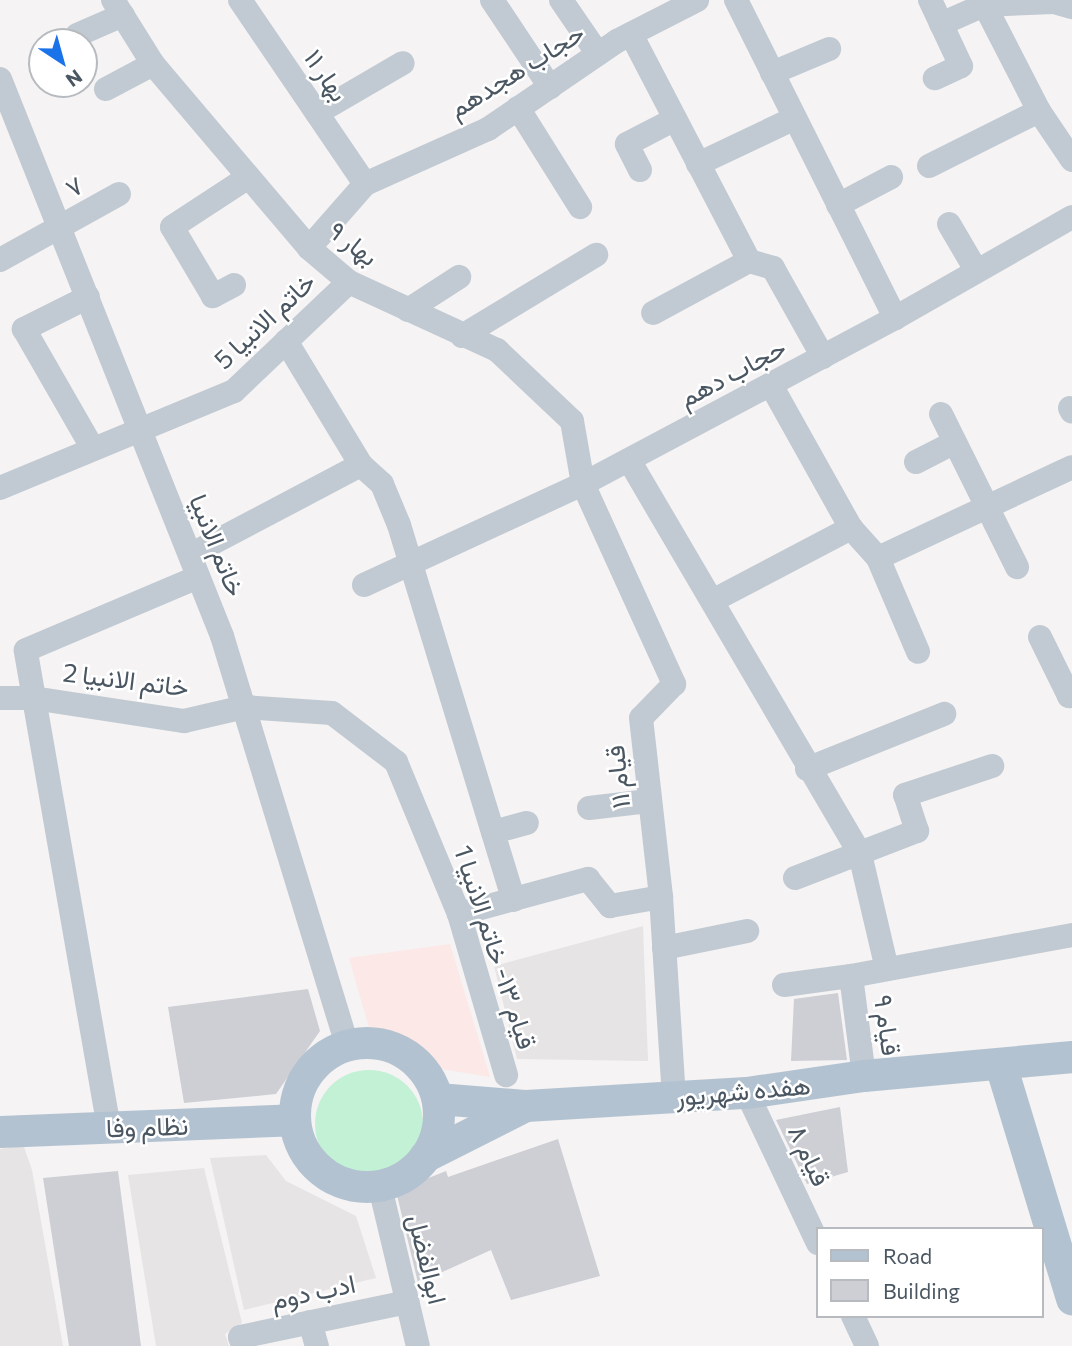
<!DOCTYPE html>
<html>
<head>
<meta charset="utf-8">
<style>
	body { margin:0 }
	#map { position:relative; width:1072px; height:1346px; overflow:hidden; background:#f5f3f3; font-family:Commissioner,Vazirmatn,sans-serif }
	div>[style] { position:absolute }
	.education>* { inset:0; background:#e6e4e5 }
	.medical>* { inset:0; background:#fce8e6 }
	.green>* { inset:0; background:#c3f1d5 }
	.round { border-radius:50% }
	.building>* { inset:0; background:#cdcfd5 }
	.minor>* { height:24px; margin:-12px; padding:0 12px; transform-origin:12px; border-radius:12px; background:#c1cad2 }
	.major>* { height:32px; margin:-16px; padding:0 16px; transform-origin:16px; border-radius:16px; background:#b3c2d1 }
	.major>.ring { margin:-16px; padding:0; box-sizing:content-box; background:none; border:32px solid #b3c2d1; border-radius:50% }
	span { translate:-50% -50%; white-space:nowrap; text-align:center; line-height:1.15; -webkit-text-stroke:5px #fff; paint-order:stroke }
	.street-label { font-size:26px; color:#4a5661 }
	.legend { position:absolute; left:816px; top:1227px; width:228px; height:91px; box-sizing:border-box; background:#fff; border:2px solid #b7bbc0; margin:0; padding:9px 12px; list-style:none; font-size:21px; color:#4a5661 }
	.legend li { display:flex; align-items:center; gap:14px; height:35px }
	.legend b { width:35px; border:2px solid #b7bbc0 }
	.north { position:absolute; left:28px; top:28px; width:70px; height:70px; box-sizing:border-box; background:#fff; border:2px solid #b7bbc0; border-radius:50%; rotate:144deg; font-size:19px; font-weight:700; line-height:28px; text-align:center; color:#4a5661 }
	.north::after { content:''; display:block; margin:auto; width:24px; height:32px; background:#1a73e8; clip-path:polygon(50% 0,100% 100%,50% 72%,0 100%) }
</style>
</head>
<body>
<div id="map">
	<div class="education">
		<div style="clip-path:polygon(643px 926px,648px 1061px,517px 1059px,494px 966px)"></div>
		<div style="clip-path:polygon(23px 1144px,32px 1170px,63px 1346px,0 1346px,0 1149px)"></div>
		<div style="clip-path:polygon(266px 1155px,286px 1181px,356px 1216px,376px 1278px,244px 1310px,210px 1158px)"></div>
		<div style="clip-path:polygon(204px 1168px,242px 1323px,225px 1334px,229px 1346px,156px 1346px,128px 1175px)"></div>
	</div>
	<div class="medical">
		<div style="clip-path:polygon(450px 944px,490px 1077px,435px 1068px,370px 1031px,349px 958px)"></div>
	</div>
	<div class="green">
		<div class="round" style="left:315px;top:1070px;width:108px;height:108px"></div>
	</div>
	<div class="building">
		<div style="clip-path:polygon(308px 989px,320px 1031px,276px 1094px,184px 1103px,168px 1007px)"></div>
		<div style="clip-path:polygon(838px 993px,847px 1060px,791px 1061px,794px 999px)"></div>
		<div style="clip-path:polygon(840px 1107px,848px 1172px,807px 1184px,776px 1120px)"></div>
		<div style="clip-path:polygon(558px 1139px,600px 1276px,511px 1300px,491px 1250px,418px 1283px,396px 1191px,446px 1171px,448px 1177px)"></div>
		<div style="clip-path:polygon(118px 1171px,141px 1346px,69px 1346px,43px 1178px)"></div>
	</div>
	<div class="minor">
		<div style="left:113px;top:0;width:75px;rotate:58deg"></div>
		<div style="left:153px;top:64px;width:241px;rotate:49.7deg"></div>
		<div style="left:309px;top:248px;width:52px;rotate:40.4deg"></div>
		<div style="left:349px;top:282px;width:163px;rotate:24.7deg"></div>
		<div style="left:497px;top:350px;width:103px;rotate:43.4deg"></div>
		<div style="left:572px;top:421px;width:64px;rotate:80.1deg"></div>
		<div style="left:583px;top:484px;width:220px;rotate:65.5deg"></div>
		<div style="left:674px;top:684px;width:47px;rotate:134.1deg"></div>
		<div style="left:641px;top:718px;width:180px;rotate:83.6deg"></div>
		<div style="left:661px;top:897px;width:199px;rotate:86.3deg"></div>
		<div style="left:240px;top:0;width:222px;rotate:55.8deg"></div>
		<div style="left:492px;top:0;width:105px;rotate:56.3deg"></div>
		<div style="left:561px;top:0;width:65px;rotate:55.6deg"></div>
		<div style="left:736px;top:0;width:356px;rotate:63.4deg"></div>
		<div style="left:930px;top:0;width:73px;rotate:64.8deg"></div>
		<div style="left:961px;top:66px;width:29px;rotate:155deg"></div>
		<div style="left:982px;top:0;width:125px;rotate:62.8deg"></div>
		<div style="left:1039px;top:111px;width:59px;rotate:56deg"></div>
		<div style="left:941px;top:24px;width:47px;rotate:-23.8deg"></div>
		<div style="left:984px;top:5px;width:70px;rotate:-2.5deg"></div>
		<div style="left:1054px;top:2px;width:19px;rotate:16deg"></div>
		<div style="left:631px;top:34px;width:256px;rotate:62.5deg"></div>
		<div style="left:749px;top:261px;width:109px;rotate:151.6deg"></div>
		<div style="left:77px;top:35px;width:50px;rotate:-23.5deg"></div>
		<div style="left:772px;top:73px;width:62px;rotate:-22.8deg"></div>
		<div style="left:0;top:79px;width:600px;rotate:68.27deg"></div>
		<div style="left:222px;top:636px;width:428px;rotate:73deg"></div>
		<div style="left:106px;top:89px;width:53px;rotate:-28deg"></div>
		<div style="left:518px;top:108px;width:117px;rotate:57.9deg"></div>
		<div style="left:317px;top:113px;width:99px;rotate:-30.2deg"></div>
		<div style="left:698px;top:164px;width:107px;rotate:-25.4deg"></div>
		<div style="left:929px;top:166px;width:123px;rotate:-26.6deg"></div>
		<div style="left:640px;top:170px;width:29px;rotate:-117deg"></div>
		<div style="left:627px;top:144px;width:54px;rotate:-27.5deg"></div>
		<div style="left:838px;top:205px;width:60px;rotate:-27.8deg"></div>
		<div style="left:949px;top:224px;width:53px;rotate:59.6deg"></div>
		<div style="left:309px;top:248px;width:85px;rotate:-48.8deg"></div>
		<div style="left:365px;top:184px;width:135px;rotate:-24.1deg"></div>
		<div style="left:488px;top:129px;width:156px;rotate:-34.3deg"></div>
		<div style="left:617px;top:41px;width:90px;rotate:-27.1deg"></div>
		<div style="left:0;top:260px;width:136px;rotate:-29deg"></div>
		<div style="left:749px;top:261px;width:25px;rotate:16deg"></div>
		<div style="left:773px;top:268px;width:102px;rotate:60.7deg"></div>
		<div style="left:234px;top:285px;width:24px;rotate:152deg"></div>
		<div style="left:213px;top:296px;width:80px;rotate:-120.7deg"></div>
		<div style="left:172px;top:227px;width:90px;rotate:-33.2deg"></div>
		<div style="left:88px;top:297px;width:72px;rotate:153.4deg"></div>
		<div style="left:24px;top:329px;width:138px;rotate:60.1deg"></div>
		<div style="left:408px;top:310px;width:61px;rotate:-32.9deg"></div>
		<div style="left:462px;top:336px;width:157px;rotate:-31.2deg"></div>
		<div style="left:286px;top:341px;width:145px;rotate:58.8deg"></div>
		<div style="left:361px;top:465px;width:28px;rotate:42deg"></div>
		<div style="left:382px;top:484px;width:44px;rotate:67.5deg"></div>
		<div style="left:399px;top:525px;width:392px;rotate:73deg"></div>
		<div style="left:771px;top:385px;width:164px;rotate:60.8deg"></div>
		<div style="left:851px;top:528px;width:40px;rotate:48deg"></div>
		<div style="left:878px;top:558px;width:102px;rotate:66.9deg"></div>
		<div style="left:1070px;top:408px;width:4px;rotate:63deg"></div>
		<div style="left:941px;top:414px;width:171px;rotate:63.6deg"></div>
		<div style="left:629px;top:460px;width:457px;rotate:59.6deg"></div>
		<div style="left:860px;top:854px;width:118px;rotate:76.8deg"></div>
		<div style="left:916px;top:462px;width:42px;rotate:-27.2deg"></div>
		<div style="left:0;top:488px;width:253px;rotate:-22.5deg"></div>
		<div style="left:234px;top:391px;width:158px;rotate:-43.5deg"></div>
		<div style="left:190px;top:555px;width:193px;rotate:-27.8deg"></div>
		<div style="left:878px;top:558px;width:214px;rotate:-25.1deg"></div>
		<div style="left:364px;top:585px;width:241px;rotate:-24.8deg"></div>
		<div style="left:583px;top:484px;width:353px;rotate:-28deg"></div>
		<div style="left:895px;top:318px;width:204px;rotate:-29.7deg"></div>
		<div style="left:714px;top:600px;width:155px;rotate:-27.7deg"></div>
		<div style="left:1040px;top:637px;width:66px;rotate:63.8deg"></div>
		<div style="left:1069px;top:696px;width:3px;rotate:-18deg"></div>
		<div style="left:0;top:698px;width:33px"></div>
		<div style="left:33px;top:698px;width:153px;rotate:8.7deg"></div>
		<div style="left:184px;top:721px;width:62px;rotate:-13.1deg"></div>
		<div style="left:244px;top:707px;width:88px;rotate:3.9deg"></div>
		<div style="left:332px;top:713px;width:81px;rotate:37.4deg"></div>
		<div style="left:396px;top:762px;width:165px;rotate:67.5deg"></div>
		<div style="left:459px;top:914px;width:168px;rotate:73.7deg"></div>
		<div style="left:807px;top:769px;width:148px;rotate:-21.9deg"></div>
		<div style="left:589px;top:808px;width:60px;rotate:-6.7deg"></div>
		<div style="left:493px;top:832px;width:35px;rotate:-15deg"></div>
		<div style="left:795px;top:878px;width:131px;rotate:-21.1deg"></div>
		<div style="left:917px;top:831px;width:38px;rotate:-108deg"></div>
		<div style="left:905px;top:795px;width:92px;rotate:-18.4deg"></div>
		<div style="left:459px;top:914px;width:134px;rotate:-15.2deg"></div>
		<div style="left:588px;top:879px;width:35px;rotate:51deg"></div>
		<div style="left:610px;top:906px;width:52px;rotate:-10deg"></div>
		<div style="left:664px;top:948px;width:85px;rotate:-11.6deg"></div>
		<div style="left:784px;top:985px;width:68px;rotate:-7.7deg"></div>
		<div style="left:864px;top:1076px;width:101px;rotate:-97.4deg"></div>
		<div style="left:851px;top:976px;width:225px;rotate:-10.5deg"></div>
		<div style="left:747px;top:1093px;width:166px;rotate:64.7deg"></div>
		<div style="left:109px;top:1128px;width:485px;rotate:-99.9deg"></div>
		<div style="left:26px;top:650px;width:187px;rotate:-23deg"></div>
		<div style="left:380px;top:1187px;width:163px;rotate:76.6deg"></div>
		<div style="left:853px;top:1316px;width:33px;rotate:65deg"></div>
		<div style="left:310px;top:1322px;width:25px;rotate:74deg"></div>
		<div style="left:243px;top:1346px;width:9px;rotate:-108deg"></div>
		<div style="left:240px;top:1337px;width:171px;rotate:-11.8deg"></div>
	</div>
	<div class="major">
		<div class="ring" style="left:295px;top:1043px;width:112px;height:112px"></div>
		<div style="left:1001px;top:1065px;width:245px;rotate:73.1deg"></div>
		<div style="left:438px;top:1099px;width:87px;rotate:4.6deg"></div>
		<div style="left:0;top:1132px;width:294px;rotate:-2.3deg"></div>
		<div style="left:425px;top:1157px;width:113px;rotate:-26.8deg"></div>
		<div style="left:526px;top:1106px;width:221px;rotate:-3.4deg"></div>
		<div style="left:747px;top:1093px;width:118px;rotate:-8.3deg"></div>
		<div style="left:864px;top:1076px;width:209px;rotate:-5.2deg"></div>
	</div>
	<div class="street-label">
		<span style="left:516px;top:70px;rotate:-32deg">حجاب هجدهم</span>
		<span style="left:327px;top:75px;rotate:56deg">بهار ۱۱</span>
		<span style="left:74px;top:186px;rotate:-31deg">۷</span>
		<span style="left:354px;top:243px;rotate:38deg">بهار ۹</span>
		<span style="left:264px;top:320px;rotate:-43deg">خاتم الانبیا 5</span>
		<span style="left:732px;top:372px;rotate:-28deg">حجاب دهم</span>
		<span style="left:218px;top:545px;rotate:68deg">خاتم الانبیا</span>
		<span style="left:126px;top:679px;rotate:7deg">خاتم الانبیا 2</span>
		<span style="left:617px;top:777px;rotate:-96deg">قیام ۱۱</span>
		<span style="left:496px;top:947px;rotate:72deg">قیام ۱۳- خاتم الانبیا 1</span>
		<span style="left:888px;top:1025px;rotate:82deg">قیام ۹</span>
		<span style="left:743px;top:1090px;rotate:-5deg">هفده شهریور</span>
		<span style="left:147px;top:1126px;rotate:-2deg">نظام وفا</span>
		<span style="left:810px;top:1155px;rotate:65deg">قیام ۸</span>
		<span style="left:428px;top:1259px;rotate:76deg">ابوالفضل</span>
		<span style="left:313px;top:1291px;rotate:-12deg">ادب دوم</span>
	</div>
	<ul class="legend">
	<li><b style="height:9px;background:#b3c2d1"></b>Road</li>
	<li><b style="height:19px;background:#cdcfd5"></b>Building</li>
	</ul>
	<div class="north">N</div>
</div>
</body>
</html>
